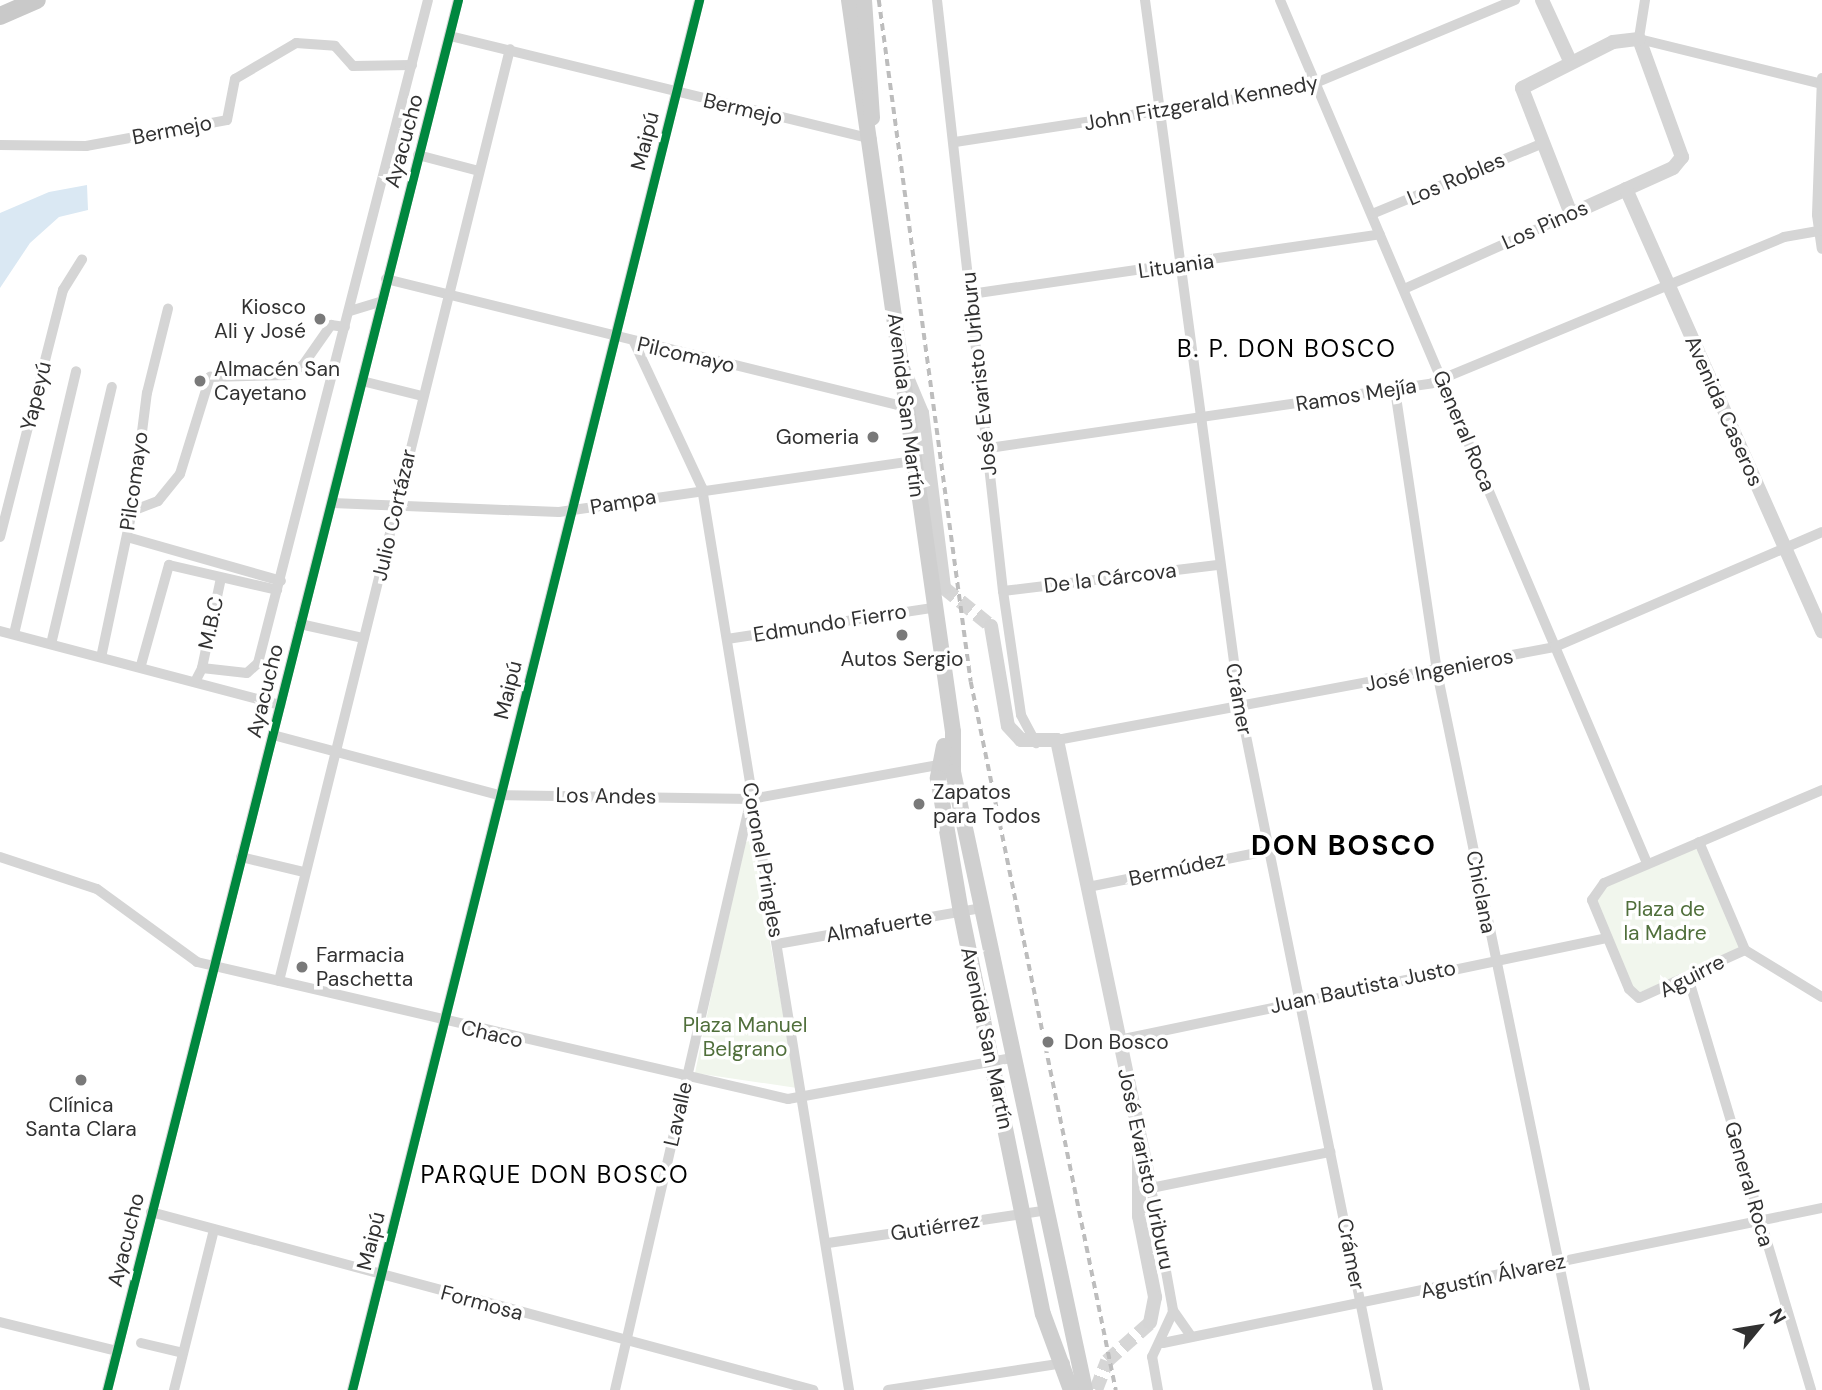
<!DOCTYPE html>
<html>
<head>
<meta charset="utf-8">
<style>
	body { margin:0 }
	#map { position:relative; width:1822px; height:1390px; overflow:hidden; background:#fff; font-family:"DM Sans",sans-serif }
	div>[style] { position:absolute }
	.green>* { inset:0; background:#f1f6ed }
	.water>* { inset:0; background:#dae8f3 }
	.tertiary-tunnel>* { height:14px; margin-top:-7px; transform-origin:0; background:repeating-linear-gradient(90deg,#d6d6d6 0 14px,transparent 0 21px) }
	.minor>* { height:10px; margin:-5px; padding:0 5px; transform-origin:5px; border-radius:5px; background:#d5d5d5 }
	.tertiary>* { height:14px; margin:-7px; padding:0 7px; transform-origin:7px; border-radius:7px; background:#d5d5d5 }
	.secondary>* { height:16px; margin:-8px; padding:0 8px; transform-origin:8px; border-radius:8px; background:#cfcfcf }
	.primary>* { height:18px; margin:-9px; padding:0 9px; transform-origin:9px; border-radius:9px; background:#c9c9c9 }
	.rail>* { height:3.5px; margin-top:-1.75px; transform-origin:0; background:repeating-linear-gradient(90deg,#bdbdbd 0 7px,transparent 0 12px) }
	.cycleway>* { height:9px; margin:-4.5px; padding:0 4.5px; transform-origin:4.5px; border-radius:4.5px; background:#00873e }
	.dots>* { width:19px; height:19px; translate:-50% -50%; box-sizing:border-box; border:4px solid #fff; border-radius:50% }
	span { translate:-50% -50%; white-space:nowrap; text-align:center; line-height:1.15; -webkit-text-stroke:7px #fff; paint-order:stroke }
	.street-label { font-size:21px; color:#313131 }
	.poi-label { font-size:21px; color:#313131 }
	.right { translate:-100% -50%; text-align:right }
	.left { translate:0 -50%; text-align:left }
	.park-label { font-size:21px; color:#506f3b }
	.quarter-label { font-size:24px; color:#000; letter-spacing:2px }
	.district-label { font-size:28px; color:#000; font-weight:700; letter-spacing:2px }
	.north { position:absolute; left:1724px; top:1292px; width:70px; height:70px; -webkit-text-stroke:5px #fff; paint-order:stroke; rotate:60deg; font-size:19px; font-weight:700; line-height:28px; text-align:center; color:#313131 }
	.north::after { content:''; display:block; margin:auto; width:24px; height:32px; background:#313131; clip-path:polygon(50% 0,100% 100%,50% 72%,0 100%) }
</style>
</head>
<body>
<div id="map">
	<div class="green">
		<div style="clip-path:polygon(749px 841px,752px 844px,797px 1088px,695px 1073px,743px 843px)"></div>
		<div style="clip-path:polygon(1699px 842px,1745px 950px,1633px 995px,1593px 893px)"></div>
	</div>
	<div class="water">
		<div style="clip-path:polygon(87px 185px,88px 210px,59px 217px,30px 243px,0 288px,0 213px,49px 192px)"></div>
	</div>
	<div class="tertiary-tunnel">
		<div style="left:944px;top:588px;width:60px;rotate:39deg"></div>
		<div style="left:1096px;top:1390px;width:31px;rotate:-69deg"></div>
		<div style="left:1107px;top:1361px;width:57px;rotate:-41.5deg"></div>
	</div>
	<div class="minor">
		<div style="left:937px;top:0;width:595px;rotate:83.63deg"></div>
		<div style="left:1003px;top:591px;width:125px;rotate:81.7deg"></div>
		<div style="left:1021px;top:715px;width:32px;rotate:62deg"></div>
		<div style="left:1145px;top:0;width:712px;rotate:82.34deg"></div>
		<div style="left:1240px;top:706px;width:698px;rotate:78.59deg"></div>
		<div style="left:1280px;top:0;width:938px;rotate:66.96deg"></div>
		<div style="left:1645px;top:0;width:39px;rotate:99deg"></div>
		<div style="left:1639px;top:39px;width:188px;rotate:13.8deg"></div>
		<div style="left:450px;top:36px;width:434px;rotate:13.7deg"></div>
		<div style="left:1822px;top:78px;width:137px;rotate:92.1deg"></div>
		<div style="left:1817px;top:215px;width:34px;rotate:82deg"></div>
		<div style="left:955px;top:142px;width:350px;rotate:-8.7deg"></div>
		<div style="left:1301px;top:89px;width:232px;rotate:-22.6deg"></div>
		<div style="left:0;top:145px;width:86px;rotate:0.7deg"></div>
		<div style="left:86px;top:146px;width:143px;rotate:-10.4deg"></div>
		<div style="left:227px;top:120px;width:42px;rotate:-79deg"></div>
		<div style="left:235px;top:79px;width:71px;rotate:-30.5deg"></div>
		<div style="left:296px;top:43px;width:39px;rotate:4deg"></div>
		<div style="left:335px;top:46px;width:27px;rotate:48deg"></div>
		<div style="left:353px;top:66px;width:59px;rotate:-1deg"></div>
		<div style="left:418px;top:155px;width:63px;rotate:14.7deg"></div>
		<div style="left:1372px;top:214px;width:183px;rotate:-22.5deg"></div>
		<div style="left:386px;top:279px;width:536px;rotate:13.83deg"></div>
		<div style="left:1404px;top:289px;width:183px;rotate:-24.2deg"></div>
		<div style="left:971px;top:294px;width:413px;rotate:-8.3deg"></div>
		<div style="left:350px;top:311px;width:30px;rotate:-17deg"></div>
		<div style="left:634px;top:342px;width:161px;rotate:65deg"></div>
		<div style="left:702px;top:488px;width:914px;rotate:80.74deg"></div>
		<div style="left:362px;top:381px;width:62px;rotate:14deg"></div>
		<div style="left:1395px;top:390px;width:285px;rotate:81.5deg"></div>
		<div style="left:1437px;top:672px;width:733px;rotate:78.35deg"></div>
		<div style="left:989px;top:448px;width:448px;rotate:-8.3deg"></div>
		<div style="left:1432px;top:383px;width:381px;rotate:-22.5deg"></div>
		<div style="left:1784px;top:237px;width:39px;rotate:-10deg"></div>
		<div style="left:332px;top:503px;width:227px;rotate:2.3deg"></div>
		<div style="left:559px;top:512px;width:357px;rotate:-8.2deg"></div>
		<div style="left:132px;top:511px;width:28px;rotate:-21deg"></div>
		<div style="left:158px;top:501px;width:35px;rotate:-51deg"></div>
		<div style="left:180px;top:474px;width:102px;rotate:-72.8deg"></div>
		<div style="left:210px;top:377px;width:79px;rotate:-1.5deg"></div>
		<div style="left:289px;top:375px;width:17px;rotate:-36deg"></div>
		<div style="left:303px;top:365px;width:49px;rotate:-55deg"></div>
		<div style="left:331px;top:325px;width:14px;rotate:8deg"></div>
		<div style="left:0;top:537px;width:255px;rotate:-75.7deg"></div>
		<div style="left:63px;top:290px;width:36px;rotate:-58deg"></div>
		<div style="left:127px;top:537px;width:160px;rotate:15.9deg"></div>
		<div style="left:1003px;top:591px;width:216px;rotate:-6.9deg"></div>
		<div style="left:300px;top:624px;width:65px;rotate:12.5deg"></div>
		<div style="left:0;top:631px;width:290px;rotate:14.8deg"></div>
		<div style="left:14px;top:634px;width:270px;rotate:-76.7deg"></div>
		<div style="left:727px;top:639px;width:208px;rotate:-8.6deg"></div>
		<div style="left:52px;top:640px;width:260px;rotate:-76.7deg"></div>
		<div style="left:102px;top:653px;width:145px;rotate:-78.1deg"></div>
		<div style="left:132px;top:511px;width:119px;rotate:-82.8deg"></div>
		<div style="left:147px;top:393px;width:87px;rotate:-76deg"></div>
		<div style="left:141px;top:665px;width:104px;rotate:-74.4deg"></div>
		<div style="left:169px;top:565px;width:111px;rotate:13deg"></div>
		<div style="left:202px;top:668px;width:92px;rotate:-78.1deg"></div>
		<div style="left:196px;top:680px;width:13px;rotate:-63deg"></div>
		<div style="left:202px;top:668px;width:45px;rotate:6.3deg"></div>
		<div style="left:247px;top:673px;width:15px;rotate:-42deg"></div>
		<div style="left:258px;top:663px;width:684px;rotate:-75.62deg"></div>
		<div style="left:273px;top:735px;width:234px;rotate:14.9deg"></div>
		<div style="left:499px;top:795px;width:252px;rotate:0.9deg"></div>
		<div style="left:751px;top:799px;width:195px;rotate:-10.3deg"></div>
		<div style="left:1057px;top:740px;width:507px;rotate:-10.58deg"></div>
		<div style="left:1555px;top:647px;width:291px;rotate:-23.3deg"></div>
		<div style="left:1822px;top:790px;width:237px;rotate:156.9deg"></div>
		<div style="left:1604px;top:883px;width:21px;rotate:125deg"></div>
		<div style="left:1592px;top:900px;width:96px;rotate:67.4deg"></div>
		<div style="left:1629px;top:989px;width:13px;rotate:42deg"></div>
		<div style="left:1639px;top:998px;width:116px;rotate:-24.4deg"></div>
		<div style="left:1745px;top:950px;width:90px;rotate:31.4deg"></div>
		<div style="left:1699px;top:842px;width:117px;rotate:66.9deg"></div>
		<div style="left:0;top:857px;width:102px;rotate:18.3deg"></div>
		<div style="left:97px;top:889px;width:124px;rotate:36.1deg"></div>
		<div style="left:197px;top:962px;width:607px;rotate:13.05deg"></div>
		<div style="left:788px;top:1099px;width:228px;rotate:-10.4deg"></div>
		<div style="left:241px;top:857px;width:65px;rotate:13.4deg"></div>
		<div style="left:1088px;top:887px;width:182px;rotate:-11.4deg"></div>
		<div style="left:777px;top:944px;width:207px;rotate:-10deg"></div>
		<div style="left:1688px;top:977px;width:431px;rotate:73.4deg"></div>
		<div style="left:279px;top:981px;width:960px;rotate:-76.08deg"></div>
		<div style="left:1119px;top:1040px;width:499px;rotate:-11.8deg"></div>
		<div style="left:151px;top:1212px;width:686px;rotate:15.05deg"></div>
		<div style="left:828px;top:1243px;width:217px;rotate:-8.5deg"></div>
		<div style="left:0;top:1322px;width:121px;rotate:13.9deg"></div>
		<div style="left:1191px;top:1336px;width:32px;rotate:-125deg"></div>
		<div style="left:1173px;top:1310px;width:124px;rotate:-100.2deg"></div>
		<div style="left:1151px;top:1188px;width:183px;rotate:-11.4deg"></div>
		<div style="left:141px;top:1343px;width:43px;rotate:13.4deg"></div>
		<div style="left:1163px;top:1343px;width:673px;rotate:-11.58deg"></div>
		<div style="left:107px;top:1390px;width:1434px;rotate:-75.83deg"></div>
		<div style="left:174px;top:1390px;width:165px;rotate:-76deg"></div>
		<div style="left:352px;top:1390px;width:1433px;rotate:-75.98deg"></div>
		<div style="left:615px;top:1390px;width:606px;rotate:-77.04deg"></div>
		<div style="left:888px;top:1390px;width:179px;rotate:-8.7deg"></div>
		<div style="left:1158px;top:1390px;width:34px;rotate:-100deg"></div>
		<div style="left:1152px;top:1357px;width:50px;rotate:-65deg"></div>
	</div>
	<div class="tertiary">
		<div style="left:1542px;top:0;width:67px;rotate:65.3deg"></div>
		<div style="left:1639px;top:39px;width:126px;rotate:70deg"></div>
		<div style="left:1682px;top:157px;width:14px;rotate:129deg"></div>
		<div style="left:1673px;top:168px;width:112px;rotate:155.7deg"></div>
		<div style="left:1571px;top:214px;width:135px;rotate:-111.3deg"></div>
		<div style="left:1522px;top:88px;width:102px;rotate:-26.8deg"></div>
		<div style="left:1613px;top:42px;width:26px;rotate:-7deg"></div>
		<div style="left:1626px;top:189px;width:484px;rotate:66.1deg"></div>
		<div style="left:903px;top:368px;width:49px;rotate:67.1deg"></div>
		<div style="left:922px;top:413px;width:176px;rotate:82.8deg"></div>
		<div style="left:991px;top:626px;width:101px;rotate:80.4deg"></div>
		<div style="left:1008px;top:726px;width:19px;rotate:47deg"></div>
		<div style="left:1021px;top:740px;width:36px"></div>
		<div style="left:1057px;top:740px;width:458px;rotate:78.2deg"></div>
		<div style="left:1139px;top:1152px;width:64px;rotate:90deg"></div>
		<div style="left:1139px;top:1216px;width:83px;rotate:78.8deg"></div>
		<div style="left:1155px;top:1297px;width:26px;rotate:101deg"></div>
	</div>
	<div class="secondary">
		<div style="left:849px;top:0;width:739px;rotate:81.91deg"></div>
		<div style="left:953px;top:732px;width:40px;rotate:90deg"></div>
		<div style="left:953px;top:772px;width:632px;rotate:77.94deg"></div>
		<div style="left:864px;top:0;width:118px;rotate:86.1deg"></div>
		<div style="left:944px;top:746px;width:33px;rotate:101deg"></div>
		<div style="left:938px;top:778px;width:136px;rotate:80.3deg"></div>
		<div style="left:961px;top:912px;width:410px;rotate:78.5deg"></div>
		<div style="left:1043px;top:1314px;width:81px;rotate:69.8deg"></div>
	</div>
	<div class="primary">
		<div style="left:0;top:16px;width:40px;rotate:-23.4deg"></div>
	</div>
	<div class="rail">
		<div style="left:879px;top:0;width:688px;rotate:82.32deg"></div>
		<div style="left:971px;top:682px;width:723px;rotate:78.43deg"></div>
	</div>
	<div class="cycleway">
		<div style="left:107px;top:1390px;width:1434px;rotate:-75.83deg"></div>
		<div style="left:352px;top:1390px;width:1433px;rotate:-75.98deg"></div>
	</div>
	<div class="dots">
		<div style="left:320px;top:319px;background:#797979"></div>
		<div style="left:200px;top:381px;background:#797979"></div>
		<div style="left:873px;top:437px;background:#797979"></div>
		<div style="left:902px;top:635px;background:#797979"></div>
		<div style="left:919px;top:804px;background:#797979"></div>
		<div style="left:302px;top:967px;background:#797979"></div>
		<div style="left:1048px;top:1042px;background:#797979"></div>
		<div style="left:81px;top:1080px;background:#797979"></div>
	</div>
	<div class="street-label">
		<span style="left:1201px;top:103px;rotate:-10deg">John Fitzgerald Kennedy</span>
		<span style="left:743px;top:109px;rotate:13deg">Bermejo</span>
		<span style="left:172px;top:130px;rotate:-11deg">Bermejo</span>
		<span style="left:404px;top:141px;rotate:-75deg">Ayacucho</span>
		<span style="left:645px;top:141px;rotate:-76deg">Maipú</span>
		<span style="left:1456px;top:179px;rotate:-23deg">Los Robles</span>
		<span style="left:1545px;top:225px;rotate:-24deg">Los Pinos</span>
		<span style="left:1176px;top:266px;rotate:-8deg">Lituania</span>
		<span style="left:686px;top:355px;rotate:13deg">Pilcomayo</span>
		<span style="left:979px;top:374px;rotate:-96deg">José Evaristo Uriburu</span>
		<span style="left:1356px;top:395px;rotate:-9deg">Ramos Mejía</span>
		<span style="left:36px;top:396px;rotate:-76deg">Yapeyú</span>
		<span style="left:906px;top:405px;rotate:83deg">Avenida San Martín</span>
		<span style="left:1724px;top:411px;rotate:66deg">Avenida Caseros</span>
		<span style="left:1464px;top:431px;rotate:67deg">General Roca</span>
		<span style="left:134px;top:481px;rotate:-82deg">Pilcomayo</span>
		<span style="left:623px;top:502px;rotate:-10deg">Pampa</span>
		<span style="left:394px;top:515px;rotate:-77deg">Julio Cortázar</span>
		<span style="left:1110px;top:578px;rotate:-7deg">De la Cárcova</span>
		<span style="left:211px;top:623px;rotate:-78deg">M.B.C</span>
		<span style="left:830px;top:623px;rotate:-9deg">Edmundo Fierro</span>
		<span style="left:1439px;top:670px;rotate:-11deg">José Ingenieros</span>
		<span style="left:508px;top:690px;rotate:-76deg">Maipú</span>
		<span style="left:265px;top:691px;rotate:-76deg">Ayacucho</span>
		<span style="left:1239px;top:699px;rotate:80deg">Crámer</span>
		<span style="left:606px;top:796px;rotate:1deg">Los Andes</span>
		<span style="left:763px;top:860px;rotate:80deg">Coronel Pringles</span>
		<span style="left:1177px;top:869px;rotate:-12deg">Bermúdez</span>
		<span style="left:1481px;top:892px;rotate:79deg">Chiclana</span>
		<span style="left:879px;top:926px;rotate:-10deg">Almafuerte</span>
		<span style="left:1692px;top:976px;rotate:-27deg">Aguirre</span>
		<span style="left:1363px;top:987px;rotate:-12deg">Juan Bautista Justo</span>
		<span style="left:492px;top:1034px;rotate:13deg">Chaco</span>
		<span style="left:987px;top:1038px;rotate:78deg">Avenida San Martín</span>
		<span style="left:678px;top:1114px;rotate:-77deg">Lavalle</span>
		<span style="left:1146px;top:1169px;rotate:78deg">José Evaristo Uriburu</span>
		<span style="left:1749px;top:1184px;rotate:74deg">General Roca</span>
		<span style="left:935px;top:1227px;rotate:-9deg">Gutiérrez</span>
		<span style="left:126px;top:1240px;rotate:-76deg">Ayacucho</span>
		<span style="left:371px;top:1241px;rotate:-76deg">Maipú</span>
		<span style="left:1351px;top:1254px;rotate:79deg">Crámer</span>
		<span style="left:1493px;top:1276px;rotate:-12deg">Agustín Álvarez</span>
		<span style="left:482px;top:1303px;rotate:15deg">Formosa</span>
	</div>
	<div class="poi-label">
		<span class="right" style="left:306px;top:319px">Kiosco<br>Ali y José</span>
		<span class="left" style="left:214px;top:381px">Almacén San<br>Cayetano</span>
		<span class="right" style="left:859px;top:437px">Gomeria</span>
		<span style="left:902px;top:659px">Autos Sergio</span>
		<span class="left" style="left:933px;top:804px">Zapatos<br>para Todos</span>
		<span class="left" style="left:316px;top:967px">Farmacia<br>Paschetta</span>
		<span class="left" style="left:1064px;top:1042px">Don Bosco</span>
		<span style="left:81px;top:1117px">Clínica<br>Santa Clara</span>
	</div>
	<div class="park-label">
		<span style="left:1665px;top:921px">Plaza de<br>la Madre</span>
		<span style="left:745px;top:1037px">Plaza Manuel<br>Belgrano</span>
	</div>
	<div class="quarter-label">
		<span style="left:1287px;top:349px">B. P. DON BOSCO</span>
		<span style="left:555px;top:1175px">PARQUE DON BOSCO</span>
	</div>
	<div class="district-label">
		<span style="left:1344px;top:846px">DON BOSCO</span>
	</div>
	<div class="north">N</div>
</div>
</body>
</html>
